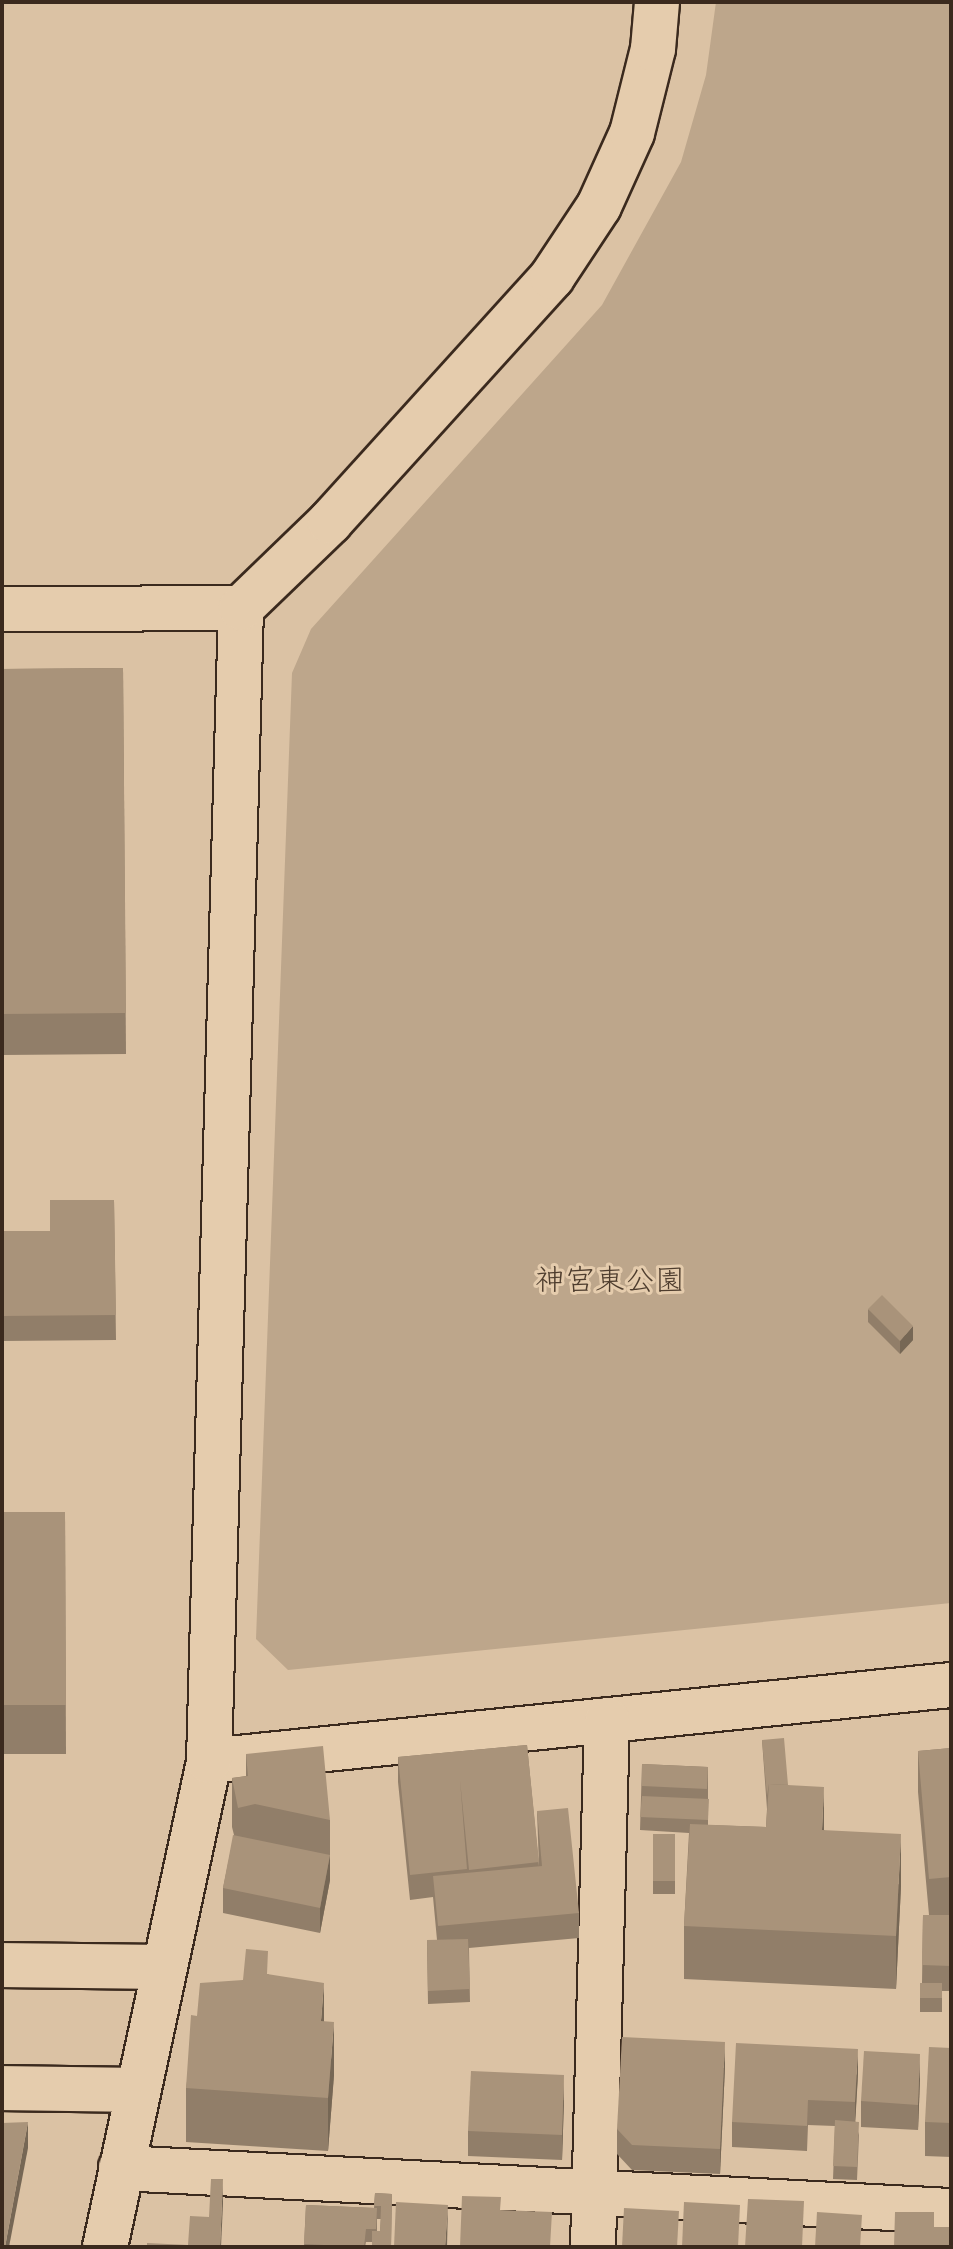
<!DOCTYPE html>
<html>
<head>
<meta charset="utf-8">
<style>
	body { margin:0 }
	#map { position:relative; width:953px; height:2249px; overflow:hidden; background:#dbc2a4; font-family:Dekko,"Klee One",sans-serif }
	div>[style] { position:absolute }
	.green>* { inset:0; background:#bda68b }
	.roads { filter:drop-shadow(2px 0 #3b2a1e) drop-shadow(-2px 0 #3b2a1e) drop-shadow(0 2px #3b2a1e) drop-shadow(0 -2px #3b2a1e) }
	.minor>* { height:44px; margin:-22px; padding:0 22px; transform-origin:22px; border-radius:22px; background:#e5ccad }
	.wall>* { inset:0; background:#917e69 }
	.shaded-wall>* { inset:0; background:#766755 }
	.building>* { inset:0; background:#a9937a }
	span { translate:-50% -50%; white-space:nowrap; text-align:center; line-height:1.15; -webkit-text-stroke:6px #e5ccad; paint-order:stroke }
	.park-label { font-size:30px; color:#4e3d2e }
	.frame { position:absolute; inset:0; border:4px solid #3b2a1e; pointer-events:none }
</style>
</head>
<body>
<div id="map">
	<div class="green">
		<div style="clip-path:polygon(716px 2px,951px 2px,951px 1603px,288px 1670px,256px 1639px,292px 673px,311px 629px,602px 305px,681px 162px,706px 75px)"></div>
	</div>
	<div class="roads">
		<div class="minor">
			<div style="left:2px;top:609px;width:239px;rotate:-0.2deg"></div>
			<div style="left:209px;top:1761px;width:746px;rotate:-5.85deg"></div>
			<div style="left:2px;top:1965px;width:162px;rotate:0.7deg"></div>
			<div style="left:2px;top:2088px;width:136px;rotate:0.8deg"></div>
			<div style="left:121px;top:2168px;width:831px;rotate:2.97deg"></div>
			<div style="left:105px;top:2247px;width:497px;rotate:-77.9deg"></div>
			<div style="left:209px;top:1761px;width:1153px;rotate:-88.41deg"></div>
			<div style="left:241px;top:608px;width:124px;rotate:-44deg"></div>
			<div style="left:330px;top:522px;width:331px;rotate:-47.8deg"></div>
			<div style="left:552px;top:277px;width:85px;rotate:-56.5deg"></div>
			<div style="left:599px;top:206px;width:80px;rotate:-65.7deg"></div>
			<div style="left:632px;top:133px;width:87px;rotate:-76deg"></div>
			<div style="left:653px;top:49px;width:47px;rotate:-85.1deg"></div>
			<div style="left:593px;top:2247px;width:527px;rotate:-88.48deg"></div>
		</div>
	</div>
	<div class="wall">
		<div style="clip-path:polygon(123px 668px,126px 1054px,2px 1055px,2px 669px)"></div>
		<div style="clip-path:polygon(114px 1200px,116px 1340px,2px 1341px,2px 1231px,50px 1231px)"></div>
		<div style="clip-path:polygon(868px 1309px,913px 1340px,900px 1354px,868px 1322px)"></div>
		<div style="clip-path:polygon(2px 1512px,65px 1512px,66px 1754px,2px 1754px)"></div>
		<div style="clip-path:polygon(762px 1740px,788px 1785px,824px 1830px,901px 1886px,896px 1989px,684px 1979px,684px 1926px,689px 1833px,640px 1830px,642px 1764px,708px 1767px,708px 1825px,766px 1827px,767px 1809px)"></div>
		<div style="clip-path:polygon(527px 1745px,539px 1866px,537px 1811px,579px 1913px,579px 1938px,469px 1948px,470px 2002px,428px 2004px,427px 1940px,437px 1940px,433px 1897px,410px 1900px,398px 1782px,398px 1757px)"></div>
		<div style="clip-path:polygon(951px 1748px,951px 1991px,942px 1991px,942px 2012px,920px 2012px,920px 1983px,922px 1983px,923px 1915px,929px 1915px,918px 1792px,918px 1751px)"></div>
		<div style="clip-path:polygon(246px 1754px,330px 1820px,330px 1880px,320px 1933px,223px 1913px,223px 1888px,234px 1835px,232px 1827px,232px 1778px,246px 1776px)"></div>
		<div style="clip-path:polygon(653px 1834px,675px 1834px,675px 1894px,653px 1894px)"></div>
		<div style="clip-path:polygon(268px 1974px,324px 2021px,334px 2075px,328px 2151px,186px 2142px,186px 2088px,197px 2016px,243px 1980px)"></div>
		<div style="clip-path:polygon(951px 2048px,951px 2157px,925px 2156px,925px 2122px)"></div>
		<div style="clip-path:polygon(725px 2067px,720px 2174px,632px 2170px,617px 2154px,617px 2129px)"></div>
		<div style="clip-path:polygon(858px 2074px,855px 2121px,859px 2135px,857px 2180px,833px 2179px,835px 2126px,808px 2125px,807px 2151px,732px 2147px,732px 2122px)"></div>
		<div style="clip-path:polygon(920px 2079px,918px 2130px,861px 2127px,861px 2101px)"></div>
		<div style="clip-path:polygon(564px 2100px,562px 2160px,468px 2156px,468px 2131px)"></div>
		<div style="clip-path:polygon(evenodd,375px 2193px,392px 2194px,391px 2247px,372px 2242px,366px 2242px,365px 2247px,304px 2247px,306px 2205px,374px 2208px,375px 2193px,377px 2219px,381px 2219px,380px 2231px,377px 2231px,377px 2219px)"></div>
	</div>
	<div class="shaded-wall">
		<div style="clip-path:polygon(913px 1326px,913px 1340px,900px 1354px,900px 1341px)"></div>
		<div style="clip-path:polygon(824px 1787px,824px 1839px,822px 1830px)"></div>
		<div style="clip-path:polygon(901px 1834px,901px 1886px,896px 1989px,896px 1936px)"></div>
		<div style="clip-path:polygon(330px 1855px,330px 1880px,320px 1933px,320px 1908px)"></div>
		<div style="clip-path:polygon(324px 1983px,324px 2036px,321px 2021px)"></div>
		<div style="clip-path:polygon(334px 2022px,334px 2075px,328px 2151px,328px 2098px)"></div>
		<div style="clip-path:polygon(725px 2042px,725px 2067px,720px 2174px,720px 2149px)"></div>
		<div style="clip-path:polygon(858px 2049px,858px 2074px,855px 2127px,855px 2102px)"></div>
		<div style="clip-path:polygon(920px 2054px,920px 2079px,918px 2130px,918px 2105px)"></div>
		<div style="clip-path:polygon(564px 2075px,564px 2100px,562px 2160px,562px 2135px)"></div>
		<div style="clip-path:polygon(28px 2122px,28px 2148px,9px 2247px,5px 2247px)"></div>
		<div style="clip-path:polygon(223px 2179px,223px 2204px,221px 2247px,220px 2247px)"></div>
		<div style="clip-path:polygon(448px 2205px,447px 2247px,445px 2247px)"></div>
	</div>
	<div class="building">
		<div style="clip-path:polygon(123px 668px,126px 1013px,2px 1014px,2px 669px)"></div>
		<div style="clip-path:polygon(50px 1200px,114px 1200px,116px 1315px,2px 1316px,2px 1231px,50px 1231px)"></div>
		<div style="clip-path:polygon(882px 1295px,913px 1326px,900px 1341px,868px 1309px)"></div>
		<div style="clip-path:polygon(2px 1512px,65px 1512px,66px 1705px,2px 1705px)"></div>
		<div style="clip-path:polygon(784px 1738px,788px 1785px,769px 1784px,767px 1796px,762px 1740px)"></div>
		<div style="clip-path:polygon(527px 1745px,539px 1862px,469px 1870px,460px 1780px,467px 1869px,410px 1875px,398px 1757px)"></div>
		<div style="clip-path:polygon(323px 1746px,330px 1820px,255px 1804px,238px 1808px,232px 1778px,248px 1776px,246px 1754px)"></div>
		<div style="clip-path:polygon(951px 1748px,951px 1877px,929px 1879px,918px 1751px)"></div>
		<div style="clip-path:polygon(642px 1764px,708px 1767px,707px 1789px,642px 1786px)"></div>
		<div style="clip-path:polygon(769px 1784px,824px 1787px,822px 1830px,901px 1834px,896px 1936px,684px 1926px,690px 1824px,766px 1827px)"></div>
		<div style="clip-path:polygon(642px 1796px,709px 1799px,708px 1820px,640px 1817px)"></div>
		<div style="clip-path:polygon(568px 1808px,579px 1913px,438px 1926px,433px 1876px,542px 1866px,537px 1811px)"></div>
		<div style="clip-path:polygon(653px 1834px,675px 1834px,675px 1881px,653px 1881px)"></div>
		<div style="clip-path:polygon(233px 1835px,330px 1855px,320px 1908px,223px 1888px)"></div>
		<div style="clip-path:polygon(923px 1915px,951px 1915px,951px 1966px,922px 1965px)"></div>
		<div style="clip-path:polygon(468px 1939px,470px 1989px,428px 1991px,427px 1940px)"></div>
		<div style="clip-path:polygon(246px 1949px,268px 1951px,267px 1974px,324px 1983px,321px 2021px,334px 2022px,328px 2098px,186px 2088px,191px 2015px,197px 2016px,200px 1983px,243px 1980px)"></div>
		<div style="clip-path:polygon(920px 1983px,942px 1983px,942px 1998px,920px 1998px)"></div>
		<div style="clip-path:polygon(622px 2037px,725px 2042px,720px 2149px,632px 2145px,617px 2129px)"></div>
		<div style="clip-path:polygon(736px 2043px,858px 2049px,855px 2102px,808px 2100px,807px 2126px,732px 2122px)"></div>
		<div style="clip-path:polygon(929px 2047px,951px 2048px,951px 2123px,925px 2122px)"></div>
		<div style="clip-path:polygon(864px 2051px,920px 2054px,918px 2105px,861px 2101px)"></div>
		<div style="clip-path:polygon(471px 2071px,564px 2075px,562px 2135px,468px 2131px)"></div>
		<div style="clip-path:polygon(835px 2120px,859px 2122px,857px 2167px,833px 2166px)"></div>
		<div style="clip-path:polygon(28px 2122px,5px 2247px,2px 2247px,2px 2123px)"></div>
		<div style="clip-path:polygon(211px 2179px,223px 2179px,220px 2247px,147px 2247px,147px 2243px,188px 2245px,190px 2216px,209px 2217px)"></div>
		<div style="clip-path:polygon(375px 2193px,392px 2194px,391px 2247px,372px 2247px,372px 2231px,380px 2231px,381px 2206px,374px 2206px)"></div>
		<div style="clip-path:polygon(462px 2196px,501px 2197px,500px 2210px,552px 2212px,550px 2247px,460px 2247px)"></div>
		<div style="clip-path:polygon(748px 2199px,804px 2201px,802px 2247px,745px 2247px)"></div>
		<div style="clip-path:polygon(396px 2202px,448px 2205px,445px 2247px,394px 2247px)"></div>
		<div style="clip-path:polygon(684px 2202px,740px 2205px,738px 2247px,682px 2247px)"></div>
		<div style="clip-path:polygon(306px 2205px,377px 2208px,376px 2229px,366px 2229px,364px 2247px,304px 2244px)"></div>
		<div style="clip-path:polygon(624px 2208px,679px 2211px,677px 2247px,622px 2247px)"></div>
		<div style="clip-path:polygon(817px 2212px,862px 2215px,860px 2247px,815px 2247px)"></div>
		<div style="clip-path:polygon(895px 2212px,934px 2212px,934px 2227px,951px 2227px,951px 2247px,894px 2247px)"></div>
	</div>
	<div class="park-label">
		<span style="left:610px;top:1285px">神宮東公園</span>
	</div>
	<div class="frame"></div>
</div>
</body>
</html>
